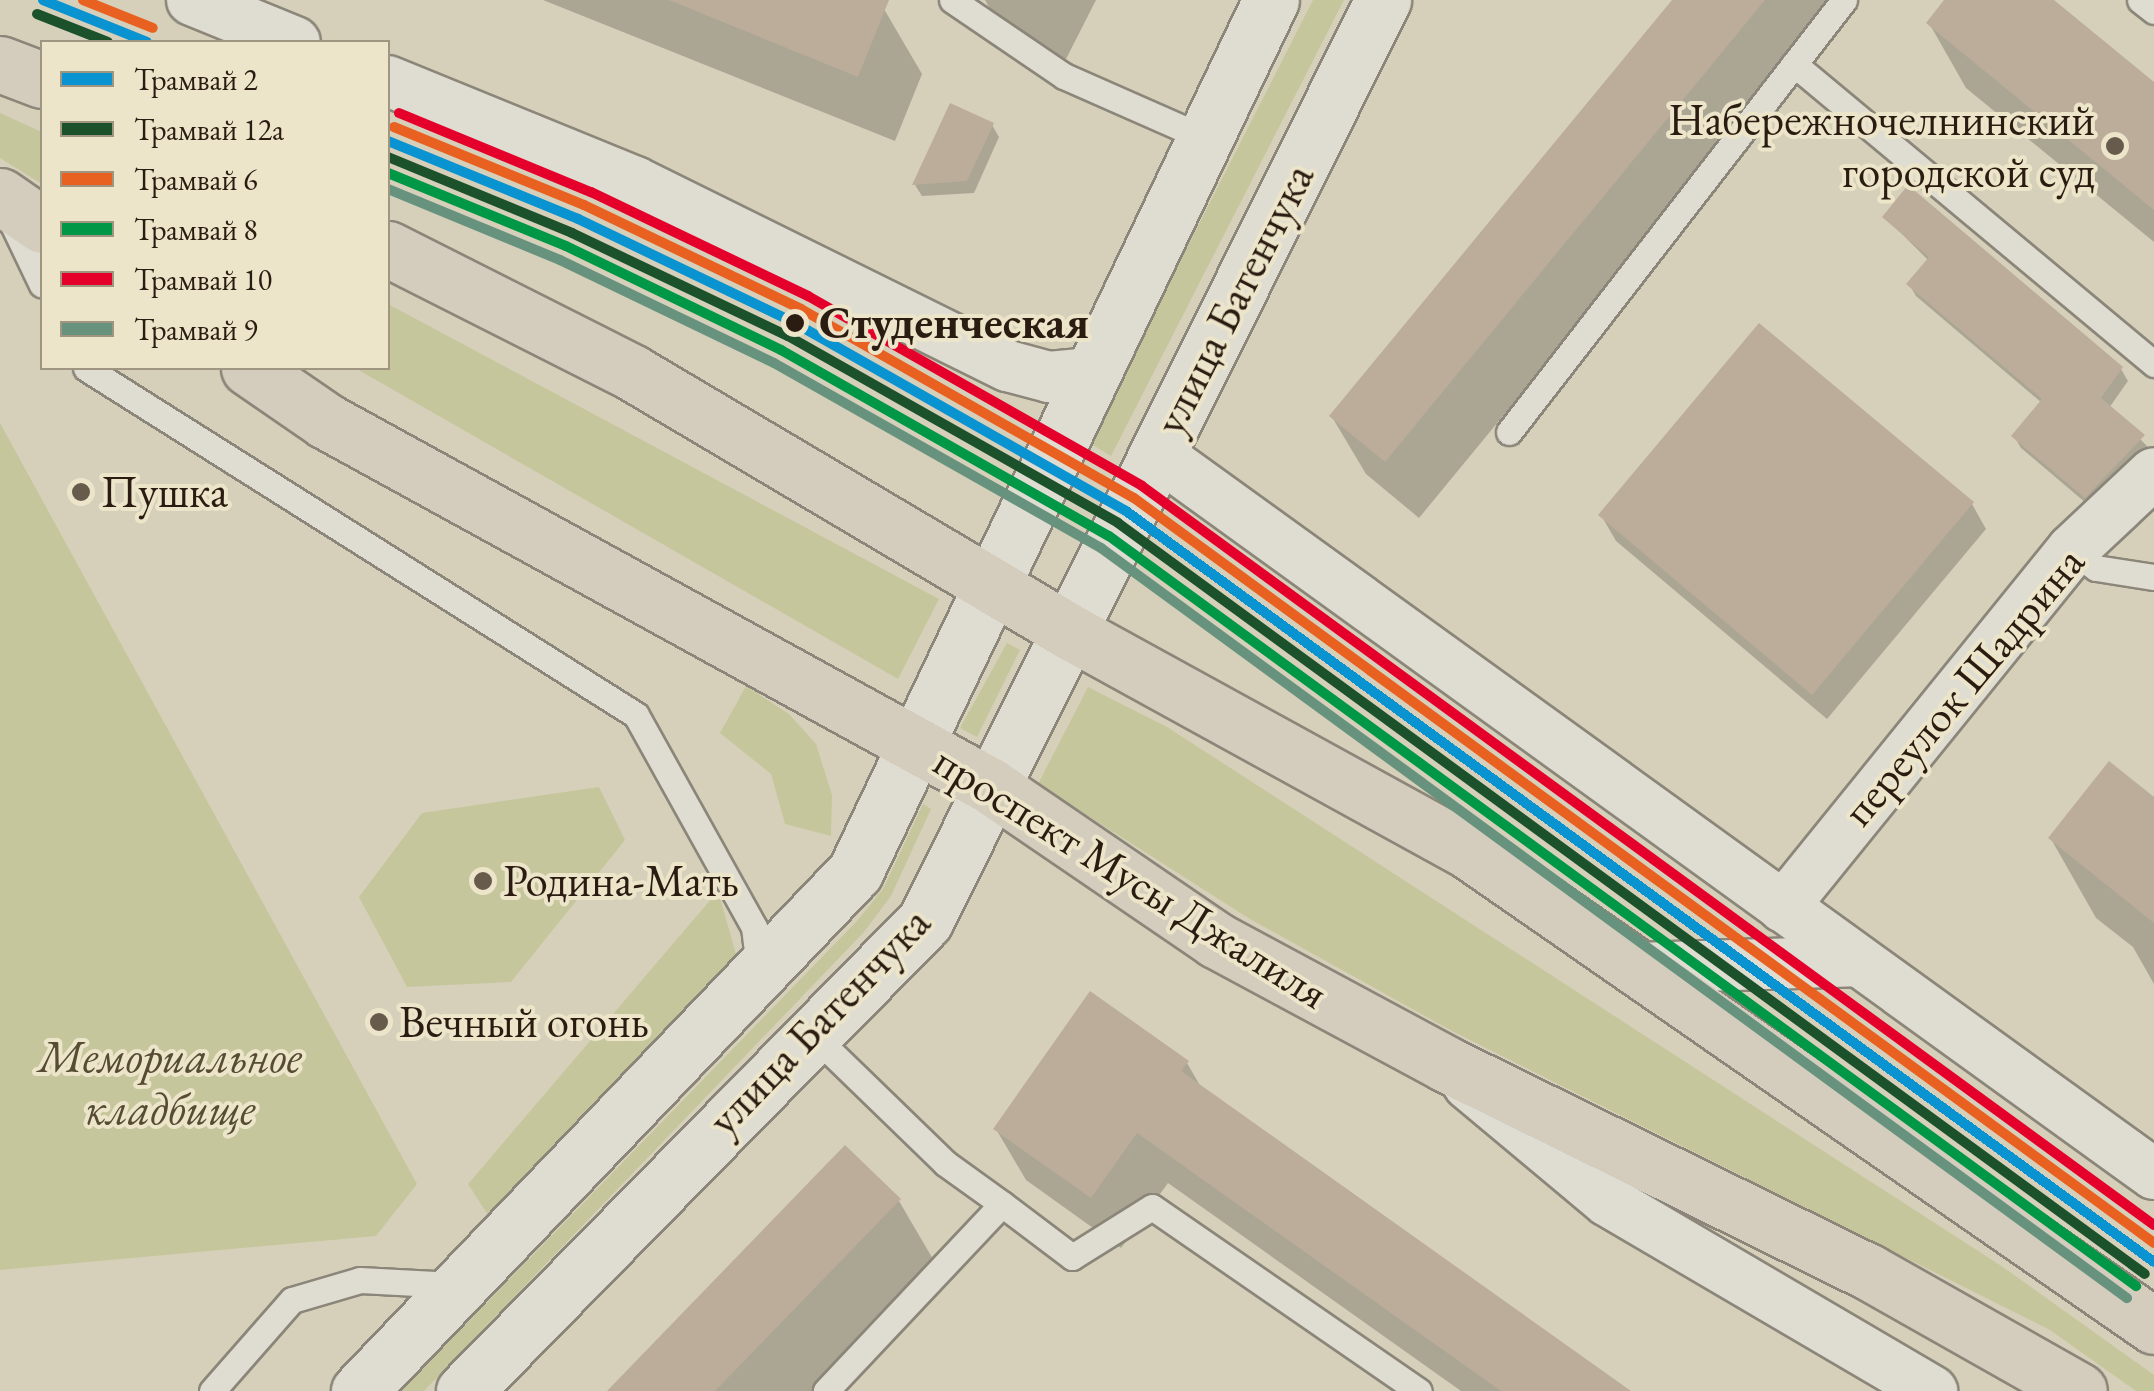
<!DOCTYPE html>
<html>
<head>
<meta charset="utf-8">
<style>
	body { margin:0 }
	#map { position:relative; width:2154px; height:1391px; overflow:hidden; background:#d6d0ba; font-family:"EB Garamond",serif }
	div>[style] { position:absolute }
	.green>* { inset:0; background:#c6c69d }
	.shadow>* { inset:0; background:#0003 }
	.building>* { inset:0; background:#bcac9a }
	.roads { filter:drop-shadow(2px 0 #8b8679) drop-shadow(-2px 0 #8b8679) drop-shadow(0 2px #8b8679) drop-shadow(0 -2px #8b8679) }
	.lane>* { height:25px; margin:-12.5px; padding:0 12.5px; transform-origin:12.5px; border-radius:12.5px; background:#dfdcd1 }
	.street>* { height:50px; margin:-25px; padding:0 25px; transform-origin:25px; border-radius:25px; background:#dfdcd1 }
	.secondary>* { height:55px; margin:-27.5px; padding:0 27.5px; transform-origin:27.5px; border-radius:27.5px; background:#dfdcd1 }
	.primary>* { height:55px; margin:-27.5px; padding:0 27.5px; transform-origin:27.5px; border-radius:27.5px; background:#d4cdbd }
	.tram-1>* { height:10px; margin:-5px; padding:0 5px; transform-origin:5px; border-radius:5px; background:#0a93d1 }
	.tram-2>* { height:10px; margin:-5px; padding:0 5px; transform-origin:5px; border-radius:5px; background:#1b522b }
	.tram-3>* { height:10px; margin:-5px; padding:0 5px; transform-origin:5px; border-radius:5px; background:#e86121 }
	.tram-4>* { height:10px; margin:-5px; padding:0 5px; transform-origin:5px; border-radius:5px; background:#009746 }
	.tram-5>* { height:10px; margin:-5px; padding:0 5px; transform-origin:5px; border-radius:5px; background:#e4002b }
	.tram-6>* { height:10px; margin:-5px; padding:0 5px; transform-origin:5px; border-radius:5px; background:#67937e }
	.dots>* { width:28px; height:28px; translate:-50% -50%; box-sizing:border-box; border:5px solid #ece5ca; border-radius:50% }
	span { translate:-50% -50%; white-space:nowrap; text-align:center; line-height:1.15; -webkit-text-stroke:8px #ece5ca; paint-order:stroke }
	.poi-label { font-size:45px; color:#2b1c11 }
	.right { translate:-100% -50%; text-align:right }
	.left { translate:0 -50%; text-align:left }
	.street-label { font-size:45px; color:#2b1c11 }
	.stop-label { font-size:45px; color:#2b1c11; font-weight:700 }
	.park-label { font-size:45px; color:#564c34; font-style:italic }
	.legend { position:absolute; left:40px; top:40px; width:350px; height:330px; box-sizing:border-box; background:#ece5ca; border:2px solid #9f9580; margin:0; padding:12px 18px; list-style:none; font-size:30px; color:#2b1c11 }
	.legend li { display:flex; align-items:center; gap:20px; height:50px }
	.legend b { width:50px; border:2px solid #9f9580 }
</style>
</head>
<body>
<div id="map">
	<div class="green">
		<div style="clip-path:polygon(1313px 0,1344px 0,1111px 456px,1088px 442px)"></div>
		<div style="clip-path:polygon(0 113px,42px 132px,42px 184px,0 158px)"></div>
		<div style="clip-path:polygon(388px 304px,939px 599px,898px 679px,355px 368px,388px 368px)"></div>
		<div style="clip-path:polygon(0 423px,417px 1184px,376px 1236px,0 1270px)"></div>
		<div style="clip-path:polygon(1007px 643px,1020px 650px,977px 737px,960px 728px)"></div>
		<div style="clip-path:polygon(746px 686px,789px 714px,816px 744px,832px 795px,831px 836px,785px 824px,771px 774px,720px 733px)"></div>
		<div style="clip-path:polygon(1088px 687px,1167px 727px,2003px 1267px,2154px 1375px,2154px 1391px,2136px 1391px,2050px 1330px,1452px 1031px,1250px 919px,1038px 784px)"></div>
		<div style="clip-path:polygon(599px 787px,625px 840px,511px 982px,407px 987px,359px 897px,422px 813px)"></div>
		<div style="clip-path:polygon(923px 804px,931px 809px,891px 896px,864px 932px,424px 1391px,401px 1391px,856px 922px,883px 889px)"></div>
		<div style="clip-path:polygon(718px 891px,742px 975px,495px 1226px,468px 1184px)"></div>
	</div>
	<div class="shadow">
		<div style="clip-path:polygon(543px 0,863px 0,884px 9px,922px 74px,895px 141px)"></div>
		<div style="clip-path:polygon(985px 0,1096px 0,1065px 61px,1002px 30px)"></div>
		<div style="clip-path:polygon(1675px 0,1845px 0,1419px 518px,1366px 474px,1332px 417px)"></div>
		<div style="clip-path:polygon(1947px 0,2050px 0,2154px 85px,2154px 242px,1966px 88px,1929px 23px)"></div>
		<div style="clip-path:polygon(992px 125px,999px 137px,974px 193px,922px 196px,915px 185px)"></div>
		<div style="clip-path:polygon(1885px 217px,2121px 369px,2128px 381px,2109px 408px,2150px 449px,2093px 509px,2021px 448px,2014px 436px,2042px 403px,1916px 296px,1909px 284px,1929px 261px)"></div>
		<div style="clip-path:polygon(1972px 504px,1986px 529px,1827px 719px,1616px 541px,1601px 515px)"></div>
		<div style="clip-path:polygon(2154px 800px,2154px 984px,2133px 947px,2096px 918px,2051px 839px)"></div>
		<div style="clip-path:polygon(1187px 1063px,1202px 1089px,1627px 1391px,1461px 1391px,1168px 1183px,1121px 1248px,1026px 1180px,996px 1129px)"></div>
		<div style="clip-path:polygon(899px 1201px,937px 1266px,815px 1391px,610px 1391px)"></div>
	</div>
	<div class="building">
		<div style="clip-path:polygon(669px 0,889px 0,858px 77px)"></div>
		<div style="clip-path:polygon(1672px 0,1765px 0,1385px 462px,1329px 416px)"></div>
		<div style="clip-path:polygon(1944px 0,2054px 0,2154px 82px,2154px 210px,1926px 23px)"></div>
		<div style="clip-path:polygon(950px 103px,994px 123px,967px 181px,912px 185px)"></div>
		<div style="clip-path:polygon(1908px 185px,2123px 367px,2101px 398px,2145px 435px,2085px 498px,2011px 436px,2042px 399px,1906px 284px,1929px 257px,1882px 217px)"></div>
		<div style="clip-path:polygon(1759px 323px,1974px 502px,1812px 695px,1598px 515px)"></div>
		<div style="clip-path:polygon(2109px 761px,2154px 797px,2154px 923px,2048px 838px)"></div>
		<div style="clip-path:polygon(1090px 991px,1189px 1061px,1181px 1071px,1631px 1391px,1501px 1391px,1137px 1133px,1091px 1198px,993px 1129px)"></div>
		<div style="clip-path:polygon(845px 1145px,901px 1199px,715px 1391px,607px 1391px)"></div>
	</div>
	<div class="roads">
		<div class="lane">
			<div style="left:952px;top:0;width:135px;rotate:34.2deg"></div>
			<div style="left:1064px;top:76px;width:151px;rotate:23.8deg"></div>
			<div style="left:2140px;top:0;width:18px;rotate:38deg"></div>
			<div style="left:1794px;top:64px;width:469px;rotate:39.8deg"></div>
			<div style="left:9px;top:216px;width:76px;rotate:64.4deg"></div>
			<div style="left:86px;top:368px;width:650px;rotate:32.25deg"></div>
			<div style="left:636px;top:715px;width:243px;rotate:60.9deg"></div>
			<div style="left:754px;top:927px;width:41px;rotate:83deg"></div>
			<div style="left:1509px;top:432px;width:547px;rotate:-52.21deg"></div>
			<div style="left:2072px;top:550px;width:30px;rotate:37deg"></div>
			<div style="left:2096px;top:568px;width:59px;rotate:8.8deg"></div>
			<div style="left:810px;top:1032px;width:188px;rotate:44.1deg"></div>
			<div style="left:945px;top:1163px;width:70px;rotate:35.7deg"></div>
			<div style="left:1002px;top:1204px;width:257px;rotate:133.3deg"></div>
			<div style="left:1002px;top:1204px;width:88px;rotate:37.1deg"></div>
			<div style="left:1072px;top:1257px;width:94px;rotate:-32deg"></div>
			<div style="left:1152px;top:1207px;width:324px;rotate:34.6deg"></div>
			<div style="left:212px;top:1391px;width:121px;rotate:-48.7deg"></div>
			<div style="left:292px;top:1300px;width:71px;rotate:-16.4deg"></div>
			<div style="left:360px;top:1280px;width:94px;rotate:3deg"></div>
		</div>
		<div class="street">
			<div style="left:192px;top:0;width:111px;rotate:22.2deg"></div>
			<div style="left:388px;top:81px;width:267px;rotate:22.2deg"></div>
			<div style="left:635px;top:182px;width:416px;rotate:26.3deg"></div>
			<div style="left:1008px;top:366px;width:42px;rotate:15deg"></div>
			<div style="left:1049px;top:377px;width:40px;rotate:-5.7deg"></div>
			<div style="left:1156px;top:453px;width:1231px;rotate:35.85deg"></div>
			<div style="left:1783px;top:907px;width:459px;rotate:-51deg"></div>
			<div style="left:2072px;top:550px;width:112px;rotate:-43.2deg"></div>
			<div style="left:1638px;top:968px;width:217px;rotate:-1.8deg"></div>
			<div style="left:1468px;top:1084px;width:182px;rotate:39.9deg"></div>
			<div style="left:1608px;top:1201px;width:376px;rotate:30.4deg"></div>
		</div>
		<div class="secondary">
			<div style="left:359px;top:1391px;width:718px;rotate:-46.3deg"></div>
			<div style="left:855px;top:872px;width:966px;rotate:-64.5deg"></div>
			<div style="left:464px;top:1391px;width:658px;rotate:-45.55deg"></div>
			<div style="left:925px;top:921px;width:1029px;rotate:-63.56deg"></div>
		</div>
		<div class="primary">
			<div style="left:0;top:64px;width:45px;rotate:20.9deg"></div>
			<div style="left:0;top:196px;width:51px;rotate:34.6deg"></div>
			<div style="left:388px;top:249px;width:275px;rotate:26.8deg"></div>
			<div style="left:633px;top:373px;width:510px;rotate:30.64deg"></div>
			<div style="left:1072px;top:633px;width:454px;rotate:28.8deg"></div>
			<div style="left:1470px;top:852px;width:832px;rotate:34.72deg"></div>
			<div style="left:249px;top:368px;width:93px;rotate:34.5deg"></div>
			<div style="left:326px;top:421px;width:756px;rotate:28.77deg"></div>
			<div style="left:989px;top:785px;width:275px;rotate:34.3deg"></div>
			<div style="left:1216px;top:940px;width:261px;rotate:28.3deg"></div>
			<div style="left:1446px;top:1064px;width:471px;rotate:26.2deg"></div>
			<div style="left:1869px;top:1272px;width:241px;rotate:29.5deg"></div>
		</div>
	</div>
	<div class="tram-1">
		<div style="left:43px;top:0;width:112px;rotate:22deg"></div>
		<div style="left:388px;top:141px;width:205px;rotate:22.3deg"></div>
		<div style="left:578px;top:219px;width:241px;rotate:25.6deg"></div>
		<div style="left:795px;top:323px;width:381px;rotate:29.6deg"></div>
		<div style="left:1126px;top:511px;width:1273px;rotate:36.15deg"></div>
	</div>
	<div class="tram-2">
		<div style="left:37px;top:14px;width:76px;rotate:21.5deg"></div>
		<div style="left:388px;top:157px;width:199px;rotate:22.4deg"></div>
		<div style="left:572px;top:233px;width:239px;rotate:25.5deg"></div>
		<div style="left:788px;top:336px;width:379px;rotate:29.5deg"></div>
		<div style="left:1118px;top:523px;width:1272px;rotate:36.18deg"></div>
	</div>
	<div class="tram-3">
		<div style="left:83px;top:0;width:75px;rotate:21.8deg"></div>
		<div style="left:394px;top:127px;width:205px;rotate:22.3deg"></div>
		<div style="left:584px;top:205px;width:241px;rotate:25.6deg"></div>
		<div style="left:801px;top:309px;width:383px;rotate:29.6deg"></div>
		<div style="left:1134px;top:498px;width:1263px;rotate:36.14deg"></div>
	</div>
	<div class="tram-4">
		<div style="left:388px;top:173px;width:192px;rotate:22.3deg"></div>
		<div style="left:566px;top:246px;width:239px;rotate:25.8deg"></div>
		<div style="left:781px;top:350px;width:377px;rotate:29.6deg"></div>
		<div style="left:1109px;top:536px;width:1272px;rotate:36.14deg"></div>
	</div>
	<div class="tram-5">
		<div style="left:399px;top:113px;width:208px;rotate:22.4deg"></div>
		<div style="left:591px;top:192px;width:241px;rotate:25.6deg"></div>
		<div style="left:808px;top:296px;width:384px;rotate:29.6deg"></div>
		<div style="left:1142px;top:486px;width:1253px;rotate:36.14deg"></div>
	</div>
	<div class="tram-6">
		<div style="left:388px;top:189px;width:186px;rotate:22.4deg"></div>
		<div style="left:560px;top:260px;width:237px;rotate:25.7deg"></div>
		<div style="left:774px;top:363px;width:376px;rotate:29.5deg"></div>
		<div style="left:1101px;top:548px;width:1271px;rotate:36.17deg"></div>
	</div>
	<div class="dots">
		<div style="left:2115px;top:146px;background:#675b4c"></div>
		<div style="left:795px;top:323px;background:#2b1c11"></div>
		<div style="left:81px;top:492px;background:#675b4c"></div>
		<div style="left:483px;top:881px;background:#675b4c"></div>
		<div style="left:379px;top:1022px;background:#675b4c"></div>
	</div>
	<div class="poi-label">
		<span class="right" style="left:2095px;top:146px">Набережночелнинский<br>городской суд</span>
		<span class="left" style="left:101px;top:492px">Пушка</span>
		<span class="left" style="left:503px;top:881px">Родина-Мать</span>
		<span class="left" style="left:399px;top:1022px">Вечный огонь</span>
	</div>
	<div class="street-label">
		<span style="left:1234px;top:299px;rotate:-63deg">улица Батенчука</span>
		<span style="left:1963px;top:686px;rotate:-50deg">переулок Шадрина</span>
		<span style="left:1131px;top:877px;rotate:32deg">проспект Мусы Джалиля</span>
		<span style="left:819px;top:1021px;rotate:-46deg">улица Батенчука</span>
	</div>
	<div class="stop-label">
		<span class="left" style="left:819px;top:323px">Студенческая</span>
	</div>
	<div class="park-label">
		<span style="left:170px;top:1083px">Мемориальное<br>кладбище</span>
	</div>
	<ul class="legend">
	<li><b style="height:12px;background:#0a93d1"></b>Трамвай 2</li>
	<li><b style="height:12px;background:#1b522b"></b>Трамвай 12а</li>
	<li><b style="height:12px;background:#e86121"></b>Трамвай 6</li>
	<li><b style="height:12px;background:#009746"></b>Трамвай 8</li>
	<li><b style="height:12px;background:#e4002b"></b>Трамвай 10</li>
	<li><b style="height:12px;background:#67937e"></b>Трамвай 9</li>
	</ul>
</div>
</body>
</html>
